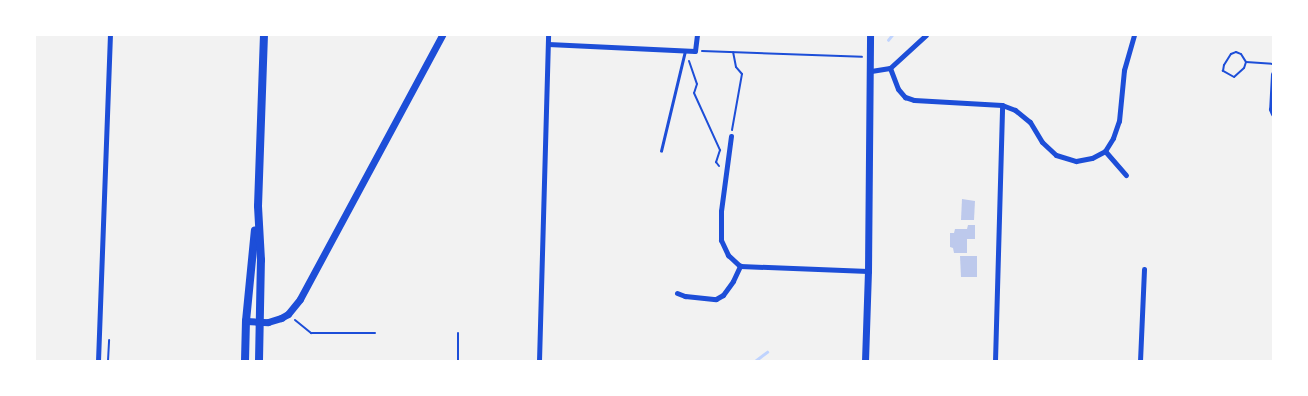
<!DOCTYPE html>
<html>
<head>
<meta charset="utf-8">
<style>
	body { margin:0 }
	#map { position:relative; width:1308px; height:396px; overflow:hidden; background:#f2f2f2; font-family:"Asap Condensed",sans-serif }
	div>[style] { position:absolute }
	.stream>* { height:2.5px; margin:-1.25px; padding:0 1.25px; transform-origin:1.25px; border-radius:1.25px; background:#bfd3fe }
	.building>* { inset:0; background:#bdc9ec }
	.path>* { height:2px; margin:-1px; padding:0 1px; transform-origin:1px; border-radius:1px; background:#1d4ed8 }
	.service>* { height:2.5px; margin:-1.25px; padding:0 1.25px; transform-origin:1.25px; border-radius:1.25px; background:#1d4ed8 }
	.minor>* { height:5px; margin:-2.5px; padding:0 2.5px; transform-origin:2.5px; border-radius:2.5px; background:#1d4ed8 }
	.tertiary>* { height:7px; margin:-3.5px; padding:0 3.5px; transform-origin:3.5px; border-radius:3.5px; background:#1d4ed8 }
	.secondary>* { height:8px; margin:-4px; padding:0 4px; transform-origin:4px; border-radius:4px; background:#1d4ed8 }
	span { translate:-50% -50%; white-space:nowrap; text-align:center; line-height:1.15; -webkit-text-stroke:4.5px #fff; paint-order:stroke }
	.frame { position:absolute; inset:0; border:36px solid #fff; pointer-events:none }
</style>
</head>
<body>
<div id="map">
	<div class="stream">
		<div style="left:888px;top:40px;width:6px;rotate:-51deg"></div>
		<div style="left:755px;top:361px;width:15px;rotate:-37deg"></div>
	</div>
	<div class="building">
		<div style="clip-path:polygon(962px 199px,975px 201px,974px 220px,961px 220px)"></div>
		<div style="clip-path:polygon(968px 225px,975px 225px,975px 239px,967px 239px,967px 253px,954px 253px,953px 248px,950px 247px,950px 233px,954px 233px,955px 229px,967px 229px)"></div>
		<div style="clip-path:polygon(960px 256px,977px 256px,977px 277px,961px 277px)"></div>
	</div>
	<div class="path">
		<div style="left:702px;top:51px;width:160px;rotate:2.1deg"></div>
		<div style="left:689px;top:61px;width:24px;rotate:71deg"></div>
		<div style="left:697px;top:84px;width:9px;rotate:108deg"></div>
		<div style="left:694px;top:93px;width:63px;rotate:65.5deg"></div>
		<div style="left:720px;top:150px;width:13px;rotate:108deg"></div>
		<div style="left:716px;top:162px;width:5px;rotate:53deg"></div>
		<div style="left:1246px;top:62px;width:6px;rotate:108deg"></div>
		<div style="left:1244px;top:68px;width:13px;rotate:138deg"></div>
		<div style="left:1234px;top:77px;width:13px;rotate:-151deg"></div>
		<div style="left:1223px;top:71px;width:6px;rotate:-81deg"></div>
		<div style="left:1224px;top:65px;width:13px;rotate:-58deg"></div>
		<div style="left:1231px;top:54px;width:5px;rotate:-22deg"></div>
		<div style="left:1236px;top:52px;width:5px;rotate:22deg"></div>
		<div style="left:1241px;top:54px;width:9px;rotate:58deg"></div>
		<div style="left:1246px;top:62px;width:27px;rotate:4deg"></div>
		<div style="left:732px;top:130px;width:57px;rotate:-79.9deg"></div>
		<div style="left:742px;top:74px;width:9px;rotate:-131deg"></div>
		<div style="left:736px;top:67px;width:15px;rotate:-101deg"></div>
		<div style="left:295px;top:320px;width:21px;rotate:39deg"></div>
		<div style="left:311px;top:333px;width:64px"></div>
		<div style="left:108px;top:361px;width:21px;rotate:-87deg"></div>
		<div style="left:458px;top:361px;width:28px;rotate:-90deg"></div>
	</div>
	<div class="service">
		<div style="left:661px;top:151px;width:103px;rotate:-76.5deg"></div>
	</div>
	<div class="minor">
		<div style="left:548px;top:44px;width:147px;rotate:2.7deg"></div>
		<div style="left:695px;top:51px;width:16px;rotate:-83deg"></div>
		<div style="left:890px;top:68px;width:22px;rotate:69deg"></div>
		<div style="left:898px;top:89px;width:11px;rotate:49deg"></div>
		<div style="left:905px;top:97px;width:9px;rotate:18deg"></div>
		<div style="left:914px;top:100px;width:88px;rotate:3.3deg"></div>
		<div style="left:1002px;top:105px;width:14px;rotate:21deg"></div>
		<div style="left:1015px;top:110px;width:19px;rotate:39deg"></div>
		<div style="left:1030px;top:122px;width:23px;rotate:59deg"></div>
		<div style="left:1042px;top:142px;width:19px;rotate:43deg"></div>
		<div style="left:1056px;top:155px;width:21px;rotate:17deg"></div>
		<div style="left:1076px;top:161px;width:16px;rotate:-11deg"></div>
		<div style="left:1092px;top:158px;width:15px;rotate:-28deg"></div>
		<div style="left:1105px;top:151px;width:15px;rotate:-58deg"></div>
		<div style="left:1113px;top:138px;width:18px;rotate:-71deg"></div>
		<div style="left:1119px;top:121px;width:51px;rotate:-84.4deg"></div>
		<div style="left:1124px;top:70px;width:36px;rotate:-74deg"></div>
		<div style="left:871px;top:71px;width:19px;rotate:-9deg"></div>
		<div style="left:890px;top:68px;width:49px;rotate:-42.5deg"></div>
		<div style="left:1273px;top:74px;width:35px;rotate:93deg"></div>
		<div style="left:1271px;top:109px;width:5px;rotate:68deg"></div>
		<div style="left:731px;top:136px;width:76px;rotate:97.6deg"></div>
		<div style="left:721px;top:211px;width:29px;rotate:90deg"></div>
		<div style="left:721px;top:240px;width:17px;rotate:65deg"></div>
		<div style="left:728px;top:255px;width:16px;rotate:43deg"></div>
		<div style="left:740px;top:266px;width:128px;rotate:2.2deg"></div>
		<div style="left:1105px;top:151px;width:32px;rotate:49deg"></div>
		<div style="left:677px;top:293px;width:9px;rotate:21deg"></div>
		<div style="left:685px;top:296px;width:31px;rotate:6deg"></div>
		<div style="left:716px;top:299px;width:8px;rotate:-30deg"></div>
		<div style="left:723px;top:295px;width:17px;rotate:-54deg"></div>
		<div style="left:733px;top:281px;width:17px;rotate:-65deg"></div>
		<div style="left:98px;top:361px;width:326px;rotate:-87.9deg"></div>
		<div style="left:539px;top:361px;width:326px;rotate:-88.4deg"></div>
		<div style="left:995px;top:361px;width:256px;rotate:-88.4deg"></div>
		<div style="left:1140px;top:361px;width:92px;rotate:-87.5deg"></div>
	</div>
	<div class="tertiary">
		<div style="left:246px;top:321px;width:22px;rotate:3deg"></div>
		<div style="left:268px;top:322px;width:14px;rotate:-17deg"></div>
		<div style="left:281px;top:318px;width:8px;rotate:-30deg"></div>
		<div style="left:288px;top:314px;width:19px;rotate:-51deg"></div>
		<div style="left:300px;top:299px;width:300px;rotate:-61.7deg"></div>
		<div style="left:865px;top:361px;width:90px;rotate:-88.1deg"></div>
		<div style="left:868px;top:271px;width:236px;rotate:-89.5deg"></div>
	</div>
	<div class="secondary">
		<div style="left:245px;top:361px;width:40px;rotate:-88.6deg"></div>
		<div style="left:246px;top:321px;width:91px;rotate:-84.4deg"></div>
		<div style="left:259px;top:361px;width:101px;rotate:-88.9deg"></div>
		<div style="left:261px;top:260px;width:54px;rotate:-93.2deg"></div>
		<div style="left:258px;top:206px;width:171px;rotate:-88deg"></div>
	</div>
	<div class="frame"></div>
</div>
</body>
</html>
